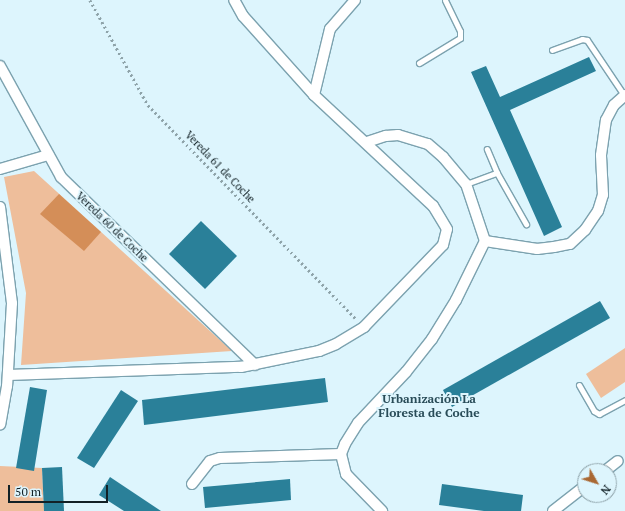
<!DOCTYPE html>
<html>
<head>
<meta charset="utf-8">
<style>
	body { margin:0 }
	#map { position:relative; width:625px; height:511px; overflow:hidden; background:#ddf5fd; font-family:"PT Serif",serif }
	div>[style] { position:absolute }
	.green>* { inset:0; background:#eebe9b }
	.water>* { inset:0; background:#d48e58 }
	.building>* { inset:0; background:#2a8099 }
	.path>* { height:2.5px; margin-top:-1.25px; transform-origin:0; background:repeating-linear-gradient(90deg,#8ea3a9 0 2px,transparent 0 5px) }
	.roads { filter:drop-shadow(1px 0 #7ca2af) drop-shadow(-1px 0 #7ca2af) drop-shadow(0 1px #7ca2af) drop-shadow(0 -1px #7ca2af) }
	.service>* { height:5px; margin:-2.5px; padding:0 2.5px; transform-origin:2.5px; border-radius:2.5px; background:#fff }
	.minor>* { height:10px; margin:-5px; padding:0 5px; transform-origin:5px; border-radius:5px; background:#fff }
	span { translate:-50% -50%; white-space:nowrap; text-align:center; line-height:1.15; -webkit-text-stroke:4px #ddf5fd; paint-order:stroke }
	.street-label { font-size:11px; color:#122126 }
	.neighbourhood-label { font-size:12px; color:#294c58; font-weight:700 }
	.north { position:absolute; left:577px; top:463px; width:40px; height:40px; box-sizing:border-box; background:#ddf5fd; border:1px solid #8ca0a7; border-radius:50%; rotate:129deg; font-size:11px; font-weight:700; line-height:16px; text-align:center; color:#122126 }
	.north::after { content:''; display:block; margin:auto; width:14px; height:18px; background:#a96833; clip-path:polygon(50% 0,100% 100%,50% 72%,0 100%) }
	.scale { position:absolute; left:8px; top:485px; width:100px; height:18px; box-sizing:border-box; border:2px solid #122126; border-top:0; padding-left:5px; font-size:12px; line-height:14px; white-space:nowrap; color:#122126; -webkit-text-stroke:3px #ddf5fd; paint-order:stroke }
</style>
</head>
<body>
<div id="map">
	<div class="green">
		<div style="clip-path:polygon(34px 171px,232px 351px,21px 365px,26px 293px,4px 177px)"></div>
		<div style="clip-path:polygon(625px 348px,625px 382px,601px 398px,586px 374px)"></div>
		<div style="clip-path:polygon(0 466px,42px 468px,44px 511px,0 511px)"></div>
	</div>
	<div class="water">
		<div style="clip-path:polygon(59px 194px,101px 232px,84px 251px,40px 214px)"></div>
	</div>
	<div class="building">
		<div style="clip-path:polygon(589px 57px,596px 71px,510px 110px,562px 227px,544px 236px,471px 72px,486px 66px,500px 97px)"></div>
		<div style="clip-path:polygon(201px 221px,237px 256px,205px 289px,169px 254px)"></div>
		<div style="clip-path:polygon(600px 301px,610px 318px,452px 407px,443px 390px)"></div>
		<div style="clip-path:polygon(325px 378px,328px 402px,144px 425px,142px 400px)"></div>
		<div style="clip-path:polygon(30px 387px,47px 390px,34px 471px,16px 468px)"></div>
		<div style="clip-path:polygon(121px 390px,138px 401px,94px 468px,77px 458px)"></div>
		<div style="clip-path:polygon(62px 467px,64px 511px,44px 511px,42px 468px)"></div>
		<div style="clip-path:polygon(110px 477px,161px 511px,124px 511px,99px 495px)"></div>
		<div style="clip-path:polygon(290px 479px,291px 500px,205px 508px,203px 487px)"></div>
		<div style="clip-path:polygon(442px 484px,523px 495px,521px 511px,484px 511px,439px 505px)"></div>
	</div>
	<div class="path">
		<div style="left:90px;top:0;width:120px;rotate:61.1deg"></div>
		<div style="left:148px;top:105px;width:298px;rotate:45.8deg"></div>
	</div>
	<div class="roads">
		<div class="service">
			<div style="left:552px;top:50px;width:32px;rotate:-20deg"></div>
			<div style="left:582px;top:39px;width:5px;rotate:11deg"></div>
			<div style="left:587px;top:40px;width:66px;rotate:56.1deg"></div>
			<div style="left:419px;top:63px;width:48px;rotate:-31.4deg"></div>
			<div style="left:460px;top:38px;width:7px;rotate:-90deg"></div>
			<div style="left:460px;top:31px;width:34px;rotate:-116deg"></div>
			<div style="left:497px;top:173px;width:59px;rotate:60.4deg"></div>
			<div style="left:466px;top:184px;width:33px;rotate:-20deg"></div>
			<div style="left:497px;top:173px;width:26px;rotate:-113deg"></div>
			<div style="left:579px;top:385px;width:30px;rotate:60deg"></div>
			<div style="left:594px;top:411px;width:6px;rotate:31deg"></div>
			<div style="left:599px;top:414px;width:30px;rotate:-28deg"></div>
		</div>
		<div class="minor">
			<div style="left:0;top:66px;width:127px;rotate:61.2deg"></div>
			<div style="left:61px;top:177px;width:270px;rotate:44.1deg"></div>
			<div style="left:314px;top:95px;width:68px;rotate:-76.4deg"></div>
			<div style="left:330px;top:29px;width:38px;rotate:-49deg"></div>
			<div style="left:367px;top:142px;width:20px;rotate:-18deg"></div>
			<div style="left:386px;top:136px;width:12px;rotate:-5deg"></div>
			<div style="left:398px;top:135px;width:31px;rotate:17deg"></div>
			<div style="left:428px;top:144px;width:20px;rotate:41deg"></div>
			<div style="left:443px;top:157px;width:35px;rotate:50deg"></div>
			<div style="left:466px;top:184px;width:60px;rotate:71.6deg"></div>
			<div style="left:485px;top:241px;width:66px;rotate:116.2deg"></div>
			<div style="left:456px;top:300px;width:46px;rotate:121.6deg"></div>
			<div style="left:432px;top:339px;width:42px;rotate:128.2deg"></div>
			<div style="left:406px;top:372px;width:70px;rotate:133.3deg"></div>
			<div style="left:358px;top:423px;width:25px;rotate:122deg"></div>
			<div style="left:345px;top:444px;width:11px;rotate:112deg"></div>
			<div style="left:341px;top:454px;width:21px;rotate:76deg"></div>
			<div style="left:346px;top:474px;width:52px;rotate:45.8deg"></div>
			<div style="left:0;top:169px;width:50px;rotate:-16.3deg"></div>
			<div style="left:0;top:207px;width:97px;rotate:82.9deg"></div>
			<div style="left:12px;top:303px;width:83px;rotate:93.4deg"></div>
			<div style="left:7px;top:386px;width:39px;rotate:100deg"></div>
			<div style="left:485px;top:241px;width:53px;rotate:8.7deg"></div>
			<div style="left:537px;top:249px;width:17px;rotate:-7deg"></div>
			<div style="left:554px;top:247px;width:16px;rotate:-11deg"></div>
			<div style="left:570px;top:244px;width:21px;rotate:-43deg"></div>
			<div style="left:585px;top:230px;width:23px;rotate:-56deg"></div>
			<div style="left:598px;top:211px;width:17px;rotate:-73deg"></div>
			<div style="left:603px;top:195px;width:40px;rotate:-92.9deg"></div>
			<div style="left:601px;top:155px;width:35px;rotate:-82deg"></div>
			<div style="left:606px;top:120px;width:17px;rotate:-62deg"></div>
			<div style="left:614px;top:105px;width:15px;rotate:-42deg"></div>
			<div style="left:8px;top:375px;width:233px;rotate:-2deg"></div>
			<div style="left:241px;top:367px;width:80px;rotate:-11.6deg"></div>
			<div style="left:319px;top:351px;width:18px;rotate:-22deg"></div>
			<div style="left:336px;top:344px;width:33px;rotate:-31deg"></div>
			<div style="left:364px;top:327px;width:114px;rotate:-46.1deg"></div>
			<div style="left:443px;top:245px;width:16px;rotate:-76deg"></div>
			<div style="left:447px;top:229px;width:27px;rotate:-121deg"></div>
			<div style="left:433px;top:206px;width:163px;rotate:-137deg"></div>
			<div style="left:314px;top:95px;width:106px;rotate:-131.9deg"></div>
			<div style="left:243px;top:16px;width:18px;rotate:-119deg"></div>
			<div style="left:605px;top:471px;width:16px;rotate:-38deg"></div>
			<div style="left:192px;top:484px;width:29px;rotate:-52deg"></div>
			<div style="left:210px;top:461px;width:10px;rotate:-17deg"></div>
			<div style="left:220px;top:458px;width:121px;rotate:-1.9deg"></div>
			<div style="left:553px;top:511px;width:41px;rotate:-38deg"></div>
		</div>
	</div>
	<div class="street-label">
		<span style="left:220px;top:167px;rotate:46deg">Vereda 61 de Coche</span>
		<span style="left:112px;top:227px;rotate:44deg">Vereda 60 de Coche</span>
	</div>
	<div class="neighbourhood-label">
		<span style="left:429px;top:406px">Urbanización La<br>Floresta de Coche</span>
	</div>
	<div class="north">N</div>
	<div class="scale">50 m</div>
</div>
</body>
</html>
